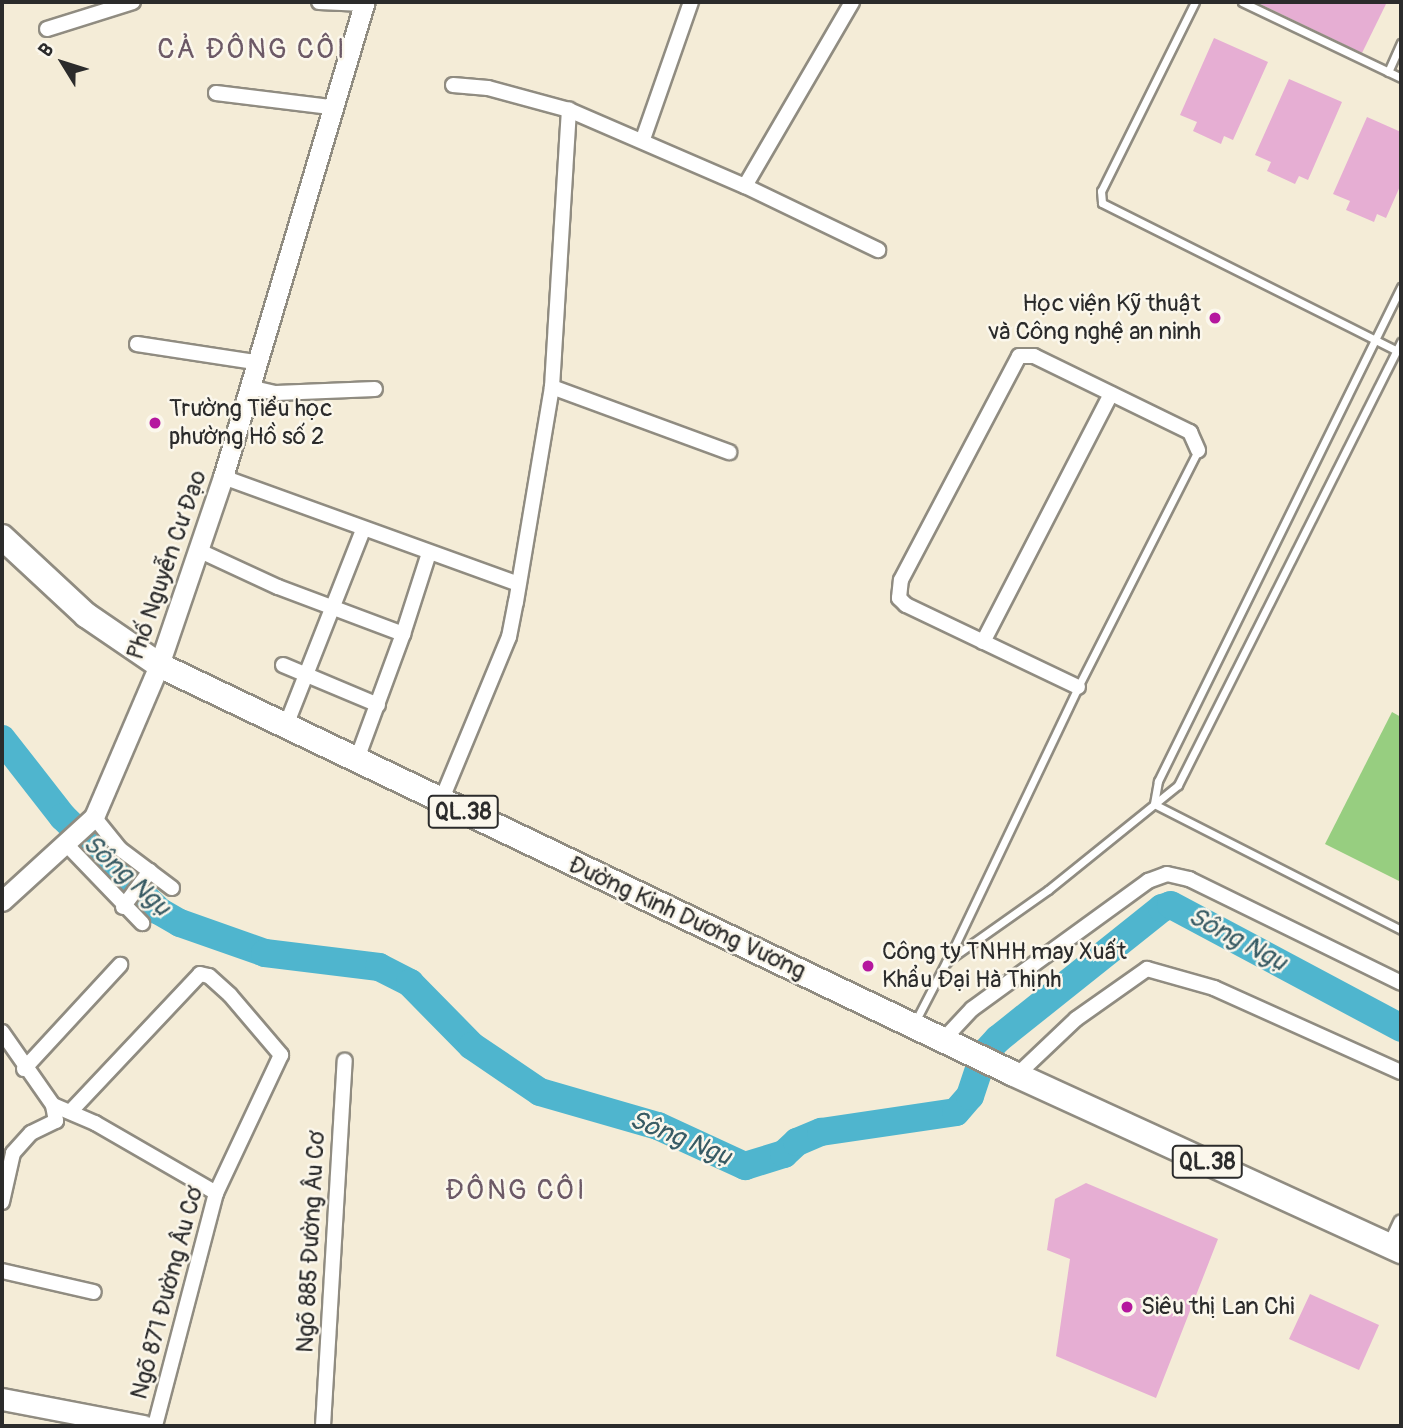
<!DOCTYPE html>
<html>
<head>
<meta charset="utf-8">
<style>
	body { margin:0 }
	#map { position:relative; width:1403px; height:1428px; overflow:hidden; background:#f4ecd7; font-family:Pangolin,sans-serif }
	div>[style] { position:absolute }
	.green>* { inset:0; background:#97ce80 }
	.river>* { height:28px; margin:-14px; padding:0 14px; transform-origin:14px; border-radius:14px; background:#4fb5ce }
	.building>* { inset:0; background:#e6aed3 }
	.roads { filter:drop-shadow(2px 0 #908c81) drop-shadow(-2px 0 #908c81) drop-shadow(0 2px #908c81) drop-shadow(0 -2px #908c81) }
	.service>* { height:7px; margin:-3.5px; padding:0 3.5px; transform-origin:3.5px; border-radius:3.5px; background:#fff }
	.minor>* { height:14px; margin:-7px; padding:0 7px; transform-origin:7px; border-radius:7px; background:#fff }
	.tertiary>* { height:19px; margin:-9.5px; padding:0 9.5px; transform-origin:9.5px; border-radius:9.5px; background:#fff }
	.secondary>* { height:21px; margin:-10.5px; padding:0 10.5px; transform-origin:10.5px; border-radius:10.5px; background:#fff }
	.trunk>* { height:24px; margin:-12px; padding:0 12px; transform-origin:12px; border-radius:12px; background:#fff }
	.dots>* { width:19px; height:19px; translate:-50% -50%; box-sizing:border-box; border:4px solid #fbf7ec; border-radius:50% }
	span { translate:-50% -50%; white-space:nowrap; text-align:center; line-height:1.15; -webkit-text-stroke:5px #fbf7ec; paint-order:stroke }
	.shield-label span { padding:2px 5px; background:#fbf7ec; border:2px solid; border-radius:5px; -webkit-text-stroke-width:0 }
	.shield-label { font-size:23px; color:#2b2b2b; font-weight:700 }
	.poi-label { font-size:24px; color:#2b2b2b }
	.right { translate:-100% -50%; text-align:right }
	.left { translate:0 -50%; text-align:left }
	.street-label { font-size:24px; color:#2b2b2b }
	.water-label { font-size:26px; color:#385b64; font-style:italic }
	.quarter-label { font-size:28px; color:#6c5966; letter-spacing:2px }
	.frame { position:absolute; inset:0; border:4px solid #2b2b2b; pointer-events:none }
	.north { position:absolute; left:28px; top:28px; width:70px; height:70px; -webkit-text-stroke:5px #fbf7ec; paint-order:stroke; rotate:308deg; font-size:19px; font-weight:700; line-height:28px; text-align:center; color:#2b2b2b }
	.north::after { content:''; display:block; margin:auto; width:24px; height:32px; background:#2b2b2b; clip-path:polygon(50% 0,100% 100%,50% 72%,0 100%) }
</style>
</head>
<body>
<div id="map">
	<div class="green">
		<div style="clip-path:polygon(1392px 712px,1401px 717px,1401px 882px,1325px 844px)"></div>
	</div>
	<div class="river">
		<div style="left:2px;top:739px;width:99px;rotate:52deg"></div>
		<div style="left:63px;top:817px;width:134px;rotate:44.4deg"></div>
		<div style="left:159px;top:911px;width:24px;rotate:30deg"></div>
		<div style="left:180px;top:923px;width:90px;rotate:19.4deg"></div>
		<div style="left:265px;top:953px;width:115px;rotate:7deg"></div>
		<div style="left:379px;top:967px;width:35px;rotate:27deg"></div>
		<div style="left:410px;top:983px;width:88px;rotate:45.5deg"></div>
		<div style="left:472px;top:1046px;width:82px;rotate:34.1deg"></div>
		<div style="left:540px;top:1092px;width:123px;rotate:16.1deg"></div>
		<div style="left:658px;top:1126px;width:96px;rotate:24.7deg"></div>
		<div style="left:745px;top:1166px;width:41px;rotate:-17.1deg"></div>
		<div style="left:784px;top:1154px;width:18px;rotate:-43deg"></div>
		<div style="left:797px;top:1142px;width:26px;rotate:-23deg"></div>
		<div style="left:821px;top:1132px;width:136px;rotate:-8.4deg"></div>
		<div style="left:956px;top:1112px;width:21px;rotate:-49deg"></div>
		<div style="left:970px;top:1096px;width:44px;rotate:-71.6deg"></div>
		<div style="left:984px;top:1054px;width:21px;rotate:-47deg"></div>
		<div style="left:998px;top:1039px;width:210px;rotate:-38.6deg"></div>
		<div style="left:1162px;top:908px;width:9px;rotate:-18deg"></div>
		<div style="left:1171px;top:905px;width:261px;rotate:28.1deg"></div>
	</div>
	<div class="building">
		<div style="clip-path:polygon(1256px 2px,1387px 2px,1362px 53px)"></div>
		<div style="clip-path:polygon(1214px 38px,1268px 62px,1233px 140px,1224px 136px,1221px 144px,1193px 131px,1197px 122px,1180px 115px)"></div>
		<div style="clip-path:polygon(1289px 79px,1342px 102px,1308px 180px,1299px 176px,1295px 184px,1267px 171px,1271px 162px,1255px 155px)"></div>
		<div style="clip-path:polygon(1367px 117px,1401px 132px,1401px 184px,1386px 218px,1377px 214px,1374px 222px,1346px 210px,1350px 201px,1333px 194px)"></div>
		<div style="clip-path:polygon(1086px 1183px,1218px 1239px,1156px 1398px,1056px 1356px,1070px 1259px,1047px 1250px,1055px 1199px)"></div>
		<div style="clip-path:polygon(1310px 1294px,1379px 1325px,1359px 1370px,1289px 1339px)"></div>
	</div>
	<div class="roads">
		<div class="service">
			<div style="left:1195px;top:2px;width:211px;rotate:116.4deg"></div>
			<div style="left:1101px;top:191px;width:12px;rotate:85deg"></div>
			<div style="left:1102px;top:203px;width:330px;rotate:26.6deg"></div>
			<div style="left:1242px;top:2px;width:176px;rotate:25.5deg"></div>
			<div style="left:1388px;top:72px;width:32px;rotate:-66deg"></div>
			<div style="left:1401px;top:287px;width:551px;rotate:116.19deg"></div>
			<div style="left:1158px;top:781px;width:23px;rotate:100deg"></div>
			<div style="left:1154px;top:804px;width:277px;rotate:27deg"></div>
			<div style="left:947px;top:962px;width:305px;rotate:-64.5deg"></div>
			<div style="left:1078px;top:687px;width:266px;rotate:-63.1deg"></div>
			<div style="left:915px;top:1022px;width:68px;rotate:-62.7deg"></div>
			<div style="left:946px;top:962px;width:125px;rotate:-35.2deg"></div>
			<div style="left:1048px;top:890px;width:167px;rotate:-38.9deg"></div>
			<div style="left:1178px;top:785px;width:496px;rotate:-63.3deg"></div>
		</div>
		<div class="minor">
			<div style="left:319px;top:2px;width:45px;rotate:2.5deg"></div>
			<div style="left:47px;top:29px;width:90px;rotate:-17.4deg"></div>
			<div style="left:453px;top:85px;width:35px;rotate:5deg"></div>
			<div style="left:488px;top:88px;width:84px;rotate:15.2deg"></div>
			<div style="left:569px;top:110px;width:192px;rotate:23.4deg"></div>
			<div style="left:745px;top:186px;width:148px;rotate:25.7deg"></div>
			<div style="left:216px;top:93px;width:115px;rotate:7deg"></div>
			<div style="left:643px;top:139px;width:145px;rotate:-70.7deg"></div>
			<div style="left:745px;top:186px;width:213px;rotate:-59.8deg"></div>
			<div style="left:137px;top:344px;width:119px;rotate:8.7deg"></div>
			<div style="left:249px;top:387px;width:28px;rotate:13deg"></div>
			<div style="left:276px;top:393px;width:99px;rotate:-2.3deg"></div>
			<div style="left:552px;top:387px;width:189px;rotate:20.2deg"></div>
			<div style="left:223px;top:477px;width:314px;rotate:19.9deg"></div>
			<div style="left:200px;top:551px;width:86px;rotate:24.8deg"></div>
			<div style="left:278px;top:587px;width:134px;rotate:20.6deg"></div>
			<div style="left:403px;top:634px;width:136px;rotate:110.2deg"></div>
			<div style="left:403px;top:634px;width:85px;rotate:-72.2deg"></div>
			<div style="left:983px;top:642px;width:279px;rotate:-62.7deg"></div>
			<div style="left:283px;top:665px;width:103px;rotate:22.8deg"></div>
			<div style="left:1078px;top:687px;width:191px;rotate:-154.5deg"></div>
			<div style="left:906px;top:605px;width:10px;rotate:-135deg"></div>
			<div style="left:899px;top:598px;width:18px;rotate:-84deg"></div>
			<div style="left:901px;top:580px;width:253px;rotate:-62.2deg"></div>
			<div style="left:1019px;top:356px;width:15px"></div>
			<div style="left:1034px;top:356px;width:174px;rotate:26deg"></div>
			<div style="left:1190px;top:432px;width:20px;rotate:66deg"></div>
			<div style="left:285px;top:728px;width:213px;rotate:-68.5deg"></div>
			<div style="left:441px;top:801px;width:178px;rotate:-67.5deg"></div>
			<div style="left:509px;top:637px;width:36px;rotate:-79deg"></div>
			<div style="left:516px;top:602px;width:218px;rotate:-80.5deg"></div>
			<div style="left:552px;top:387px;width:278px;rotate:-86.5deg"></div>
			<div style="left:94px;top:817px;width:41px;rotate:50.9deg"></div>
			<div style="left:120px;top:849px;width:65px;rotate:36.9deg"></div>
			<div style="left:66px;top:844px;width:110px;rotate:46.1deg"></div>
			<div style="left:123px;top:907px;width:45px;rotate:-53.1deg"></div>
			<div style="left:2px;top:1032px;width:89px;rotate:55.1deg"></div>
			<div style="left:53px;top:1105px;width:46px;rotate:23.2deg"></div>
			<div style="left:95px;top:1123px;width:140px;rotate:30deg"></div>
			<div style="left:943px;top:1040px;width:42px;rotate:-46.9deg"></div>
			<div style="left:972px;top:1009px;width:218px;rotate:-36deg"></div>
			<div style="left:1148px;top:881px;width:20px;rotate:-20deg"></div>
			<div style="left:1167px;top:874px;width:23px;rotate:13deg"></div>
			<div style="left:1189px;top:879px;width:236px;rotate:26.1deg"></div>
			<div style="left:24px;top:1069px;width:142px;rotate:-47.3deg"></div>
			<div style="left:1017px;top:1075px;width:81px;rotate:-43.5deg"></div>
			<div style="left:1076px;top:1019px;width:87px;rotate:-35.2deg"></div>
			<div style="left:1147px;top:969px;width:70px;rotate:15.8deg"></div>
			<div style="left:1214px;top:988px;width:205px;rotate:24.2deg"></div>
			<div style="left:71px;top:1111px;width:188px;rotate:-46.7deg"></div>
			<div style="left:200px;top:974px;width:9px;rotate:13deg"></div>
			<div style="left:209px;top:976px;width:28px;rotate:42deg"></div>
			<div style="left:230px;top:995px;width:79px;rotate:49.6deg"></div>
			<div style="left:281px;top:1055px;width:153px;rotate:115.2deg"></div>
			<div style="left:216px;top:1193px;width:241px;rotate:104.7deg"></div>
			<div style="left:2px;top:1202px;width:50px;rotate:-77.3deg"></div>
			<div style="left:13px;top:1153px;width:27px;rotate:-48deg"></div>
			<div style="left:31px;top:1133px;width:28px;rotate:-26deg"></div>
			<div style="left:56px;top:1121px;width:16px;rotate:-101deg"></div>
			<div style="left:1390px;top:1246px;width:26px;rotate:-65deg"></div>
			<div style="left:2px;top:1271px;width:94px;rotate:12.9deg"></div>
			<div style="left:323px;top:1426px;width:366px;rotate:-86.6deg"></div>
		</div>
		<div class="tertiary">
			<div style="left:2px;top:901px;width:125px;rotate:-42.4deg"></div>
			<div style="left:94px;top:817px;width:165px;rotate:-66.8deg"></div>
			<div style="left:159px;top:665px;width:199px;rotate:-71.2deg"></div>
			<div style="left:223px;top:477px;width:496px;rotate:-73.4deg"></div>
		</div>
		<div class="secondary">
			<div style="left:2px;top:1399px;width:144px;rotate:10.8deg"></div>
		</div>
		<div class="trunk">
			<div style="left:2px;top:537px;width:115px;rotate:42.9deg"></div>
			<div style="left:86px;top:615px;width:88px;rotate:34.4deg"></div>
			<div style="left:159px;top:665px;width:946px;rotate:25.56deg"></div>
			<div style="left:1012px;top:1073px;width:428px;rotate:24.6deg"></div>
		</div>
	</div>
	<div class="dots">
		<div style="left:1215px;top:318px;background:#b5179e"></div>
		<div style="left:155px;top:423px;background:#b5179e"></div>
		<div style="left:868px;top:966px;background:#b5179e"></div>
		<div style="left:1127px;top:1307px;background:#b5179e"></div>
	</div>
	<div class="shield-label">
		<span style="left:463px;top:812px">QL.38</span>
		<span style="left:1207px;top:1162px">QL.38</span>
	</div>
	<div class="poi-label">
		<span class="right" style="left:1201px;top:318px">Học viện Kỹ thuật<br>và Công nghệ an ninh</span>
		<span class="left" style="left:169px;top:423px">Trường Tiểu học<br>phường Hồ số 2</span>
		<span class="left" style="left:882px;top:966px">Công ty TNHH may Xuất<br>Khẩu Đại Hà Thịnh</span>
		<span class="left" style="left:1141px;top:1307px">Siêu thị Lan Chi</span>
	</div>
	<div class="street-label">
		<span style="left:167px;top:565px;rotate:-71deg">Phố Nguyễn Cư Đạo</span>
		<span style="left:687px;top:918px;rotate:25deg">Đường Kinh Dương Vương</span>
		<span style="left:311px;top:1242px;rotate:-87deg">Ngõ 885 Đường Âu Cơ</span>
		<span style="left:167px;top:1293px;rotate:-75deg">Ngõ 871 Đường Âu Cơ</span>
	</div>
	<div class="water-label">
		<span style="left:126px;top:876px;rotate:42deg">Sông Ngụ</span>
		<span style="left:1237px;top:940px;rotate:28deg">Sông Ngụ</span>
		<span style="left:680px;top:1139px;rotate:22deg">Sông Ngụ</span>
	</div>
	<div class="quarter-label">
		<span style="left:252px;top:50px">CẢ ĐÔNG CÔI</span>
		<span style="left:516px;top:1191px">ĐÔNG CÔI</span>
	</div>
	<div class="frame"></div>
	<div class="north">B</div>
</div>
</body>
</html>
